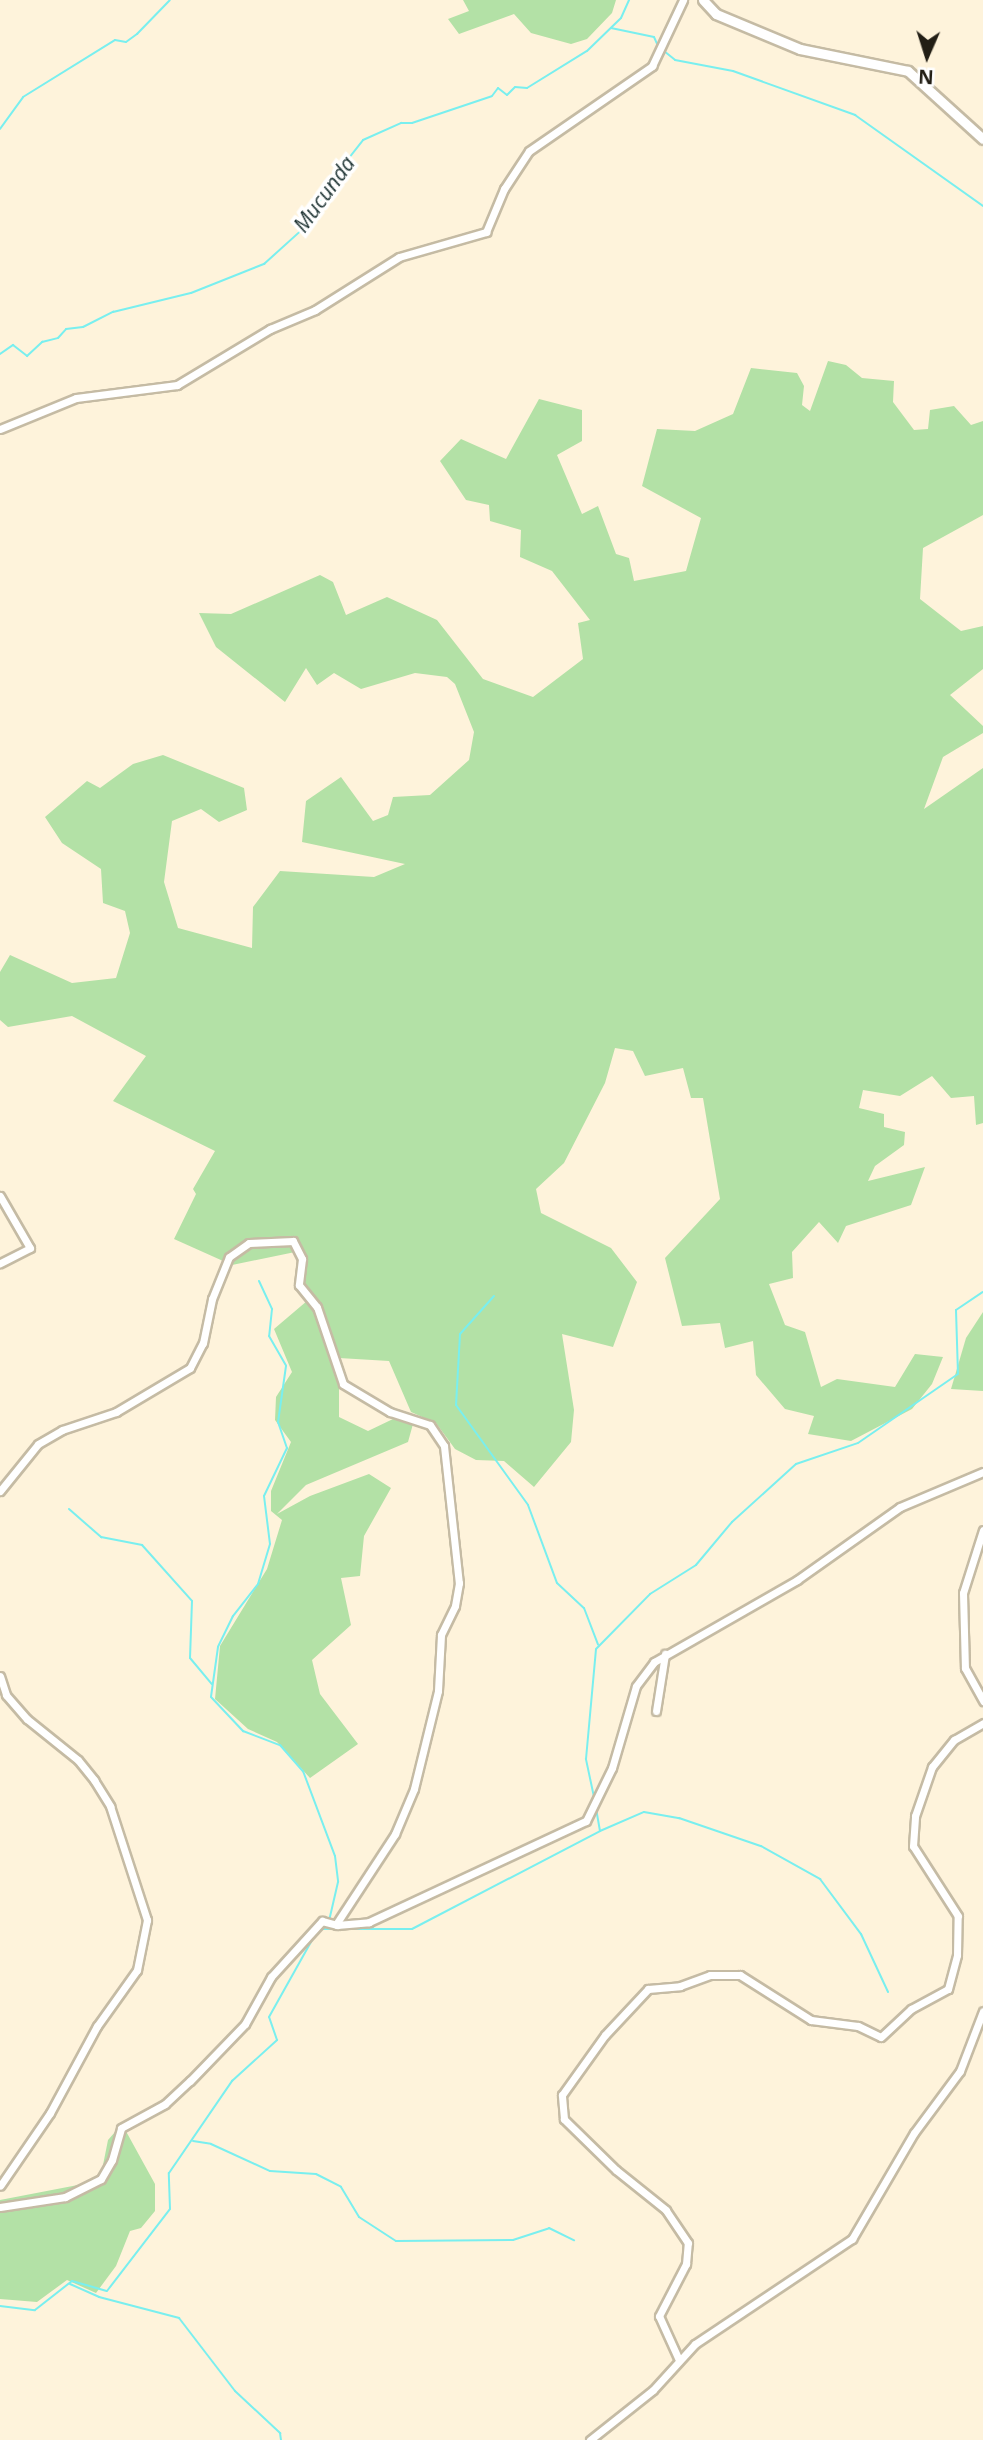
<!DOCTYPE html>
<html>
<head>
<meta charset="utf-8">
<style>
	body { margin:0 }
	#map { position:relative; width:983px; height:2440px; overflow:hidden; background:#fef3db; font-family:"Open Sans",sans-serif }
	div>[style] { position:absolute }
	.green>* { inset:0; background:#b3e1a6 }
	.stream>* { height:2px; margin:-1px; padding:0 1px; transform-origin:1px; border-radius:1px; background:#79efef }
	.roads { filter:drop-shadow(2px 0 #c5bba4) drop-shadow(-2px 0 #c5bba4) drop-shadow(0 2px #c5bba4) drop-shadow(0 -2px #c5bba4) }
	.minor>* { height:7px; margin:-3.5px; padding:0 3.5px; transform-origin:3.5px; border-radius:3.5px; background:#fff }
	.major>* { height:9px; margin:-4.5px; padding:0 4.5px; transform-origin:4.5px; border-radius:4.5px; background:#fff }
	span { translate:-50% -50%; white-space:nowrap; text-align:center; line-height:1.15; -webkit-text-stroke:7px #fff; paint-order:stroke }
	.water-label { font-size:21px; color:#1e3333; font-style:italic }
	.north { position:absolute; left:892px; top:21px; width:70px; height:70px; -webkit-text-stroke:5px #fff; paint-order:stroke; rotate:183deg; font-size:19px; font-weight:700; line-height:28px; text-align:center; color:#221e15 }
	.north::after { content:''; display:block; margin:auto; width:24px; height:32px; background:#221e15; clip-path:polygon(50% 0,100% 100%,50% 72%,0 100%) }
</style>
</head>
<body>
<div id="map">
	<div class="green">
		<div style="clip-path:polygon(463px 0,616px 0,612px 13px,587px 39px,571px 44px,531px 33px,514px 14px,459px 34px,448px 19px,469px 11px)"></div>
		<div style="clip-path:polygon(828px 361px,846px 365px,862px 378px,894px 381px,893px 402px,914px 430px,928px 429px,930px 410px,954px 406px,971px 425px,983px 421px,983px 515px,923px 548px,920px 599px,961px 631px,983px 626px,983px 669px,950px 695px,983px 726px,983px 733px,943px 757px,924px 809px,983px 768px,983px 1123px,976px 1125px,974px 1096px,951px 1098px,932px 1076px,900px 1096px,863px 1090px,859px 1108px,884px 1114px,884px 1127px,905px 1132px,904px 1145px,875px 1166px,868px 1181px,925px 1167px,911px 1205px,846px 1226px,838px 1243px,819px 1222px,792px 1252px,793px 1278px,769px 1284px,785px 1325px,805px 1332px,821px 1387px,837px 1379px,895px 1387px,915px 1354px,943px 1357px,932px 1384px,912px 1409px,851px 1441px,808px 1434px,814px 1416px,785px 1409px,756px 1375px,753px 1341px,725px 1348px,720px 1323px,682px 1326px,665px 1258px,720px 1199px,703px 1098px,691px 1098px,683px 1068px,645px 1076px,633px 1051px,615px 1048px,605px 1083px,564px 1163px,536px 1189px,541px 1213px,611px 1248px,637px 1282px,613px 1347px,562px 1334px,574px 1410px,571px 1442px,534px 1487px,504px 1461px,476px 1460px,455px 1449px,436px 1423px,411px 1412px,389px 1361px,339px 1358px,339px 1417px,368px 1431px,393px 1419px,413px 1424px,408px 1442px,306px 1485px,277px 1514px,310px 1496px,369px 1474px,391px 1488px,364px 1536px,360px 1576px,341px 1578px,351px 1625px,312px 1660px,320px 1694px,358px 1744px,310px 1778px,277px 1742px,248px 1729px,215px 1699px,220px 1646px,267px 1569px,282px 1520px,271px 1511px,271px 1491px,291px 1442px,275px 1420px,276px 1397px,292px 1372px,274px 1329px,314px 1295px,302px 1282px,300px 1251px,232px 1265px,174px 1239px,196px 1194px,193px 1189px,215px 1151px,113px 1101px,146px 1056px,72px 1016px,8px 1027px,0 1020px,0 972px,10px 955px,72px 983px,116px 978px,130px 933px,125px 911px,103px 903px,101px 869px,62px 843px,45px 817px,87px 781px,100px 788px,133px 764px,163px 755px,244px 788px,247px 810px,219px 822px,201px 809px,172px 821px,164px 882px,178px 928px,252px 948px,253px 907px,280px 871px,374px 877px,405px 864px,302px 842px,306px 801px,341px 777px,373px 821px,388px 815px,393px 797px,430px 795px,469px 760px,474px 732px,455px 684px,447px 677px,415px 673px,361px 689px,334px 673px,317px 685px,306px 668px,285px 702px,216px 647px,199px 613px,231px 614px,320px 575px,333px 582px,346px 615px,387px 597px,437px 620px,483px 679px,533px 697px,583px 659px,578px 623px,590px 620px,552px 571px,520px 557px,521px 530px,490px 521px,489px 505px,466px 500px,440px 461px,461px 439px,506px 459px,539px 399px,582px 410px,582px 441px,557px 455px,582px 514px,598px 506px,616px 554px,629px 558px,634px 581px,686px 571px,701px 518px,642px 486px,657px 429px,695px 431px,733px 414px,751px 368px,797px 373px,804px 386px,802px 405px,810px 411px)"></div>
		<div style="clip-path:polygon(983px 1312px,983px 1391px,951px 1389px,966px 1338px)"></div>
		<div style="clip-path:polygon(122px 2124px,155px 2184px,155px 2211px,141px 2228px,130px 2231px,116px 2266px,96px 2293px,67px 2280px,37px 2302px,0 2299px,0 2200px,83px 2184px,101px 2175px,108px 2140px)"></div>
	</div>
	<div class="stream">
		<div style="left:611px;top:28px;width:44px;rotate:11.8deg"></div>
		<div style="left:654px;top:37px;width:10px;rotate:66deg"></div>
		<div style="left:664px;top:51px;width:14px;rotate:39deg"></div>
		<div style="left:675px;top:60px;width:59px;rotate:10.7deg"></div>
		<div style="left:733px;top:71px;width:130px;rotate:19.8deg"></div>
		<div style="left:855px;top:115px;width:157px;rotate:35.4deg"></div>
		<div style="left:0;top:129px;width:39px;rotate:-54deg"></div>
		<div style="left:23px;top:97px;width:108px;rotate:-31.8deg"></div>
		<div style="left:115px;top:40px;width:11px;rotate:10deg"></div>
		<div style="left:126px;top:42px;width:14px;rotate:-36deg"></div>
		<div style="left:137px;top:34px;width:47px;rotate:-45.9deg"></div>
		<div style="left:0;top:354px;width:16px;rotate:-35deg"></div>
		<div style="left:13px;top:345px;width:18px;rotate:38deg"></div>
		<div style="left:27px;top:356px;width:21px;rotate:-43deg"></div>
		<div style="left:42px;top:342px;width:16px;rotate:-14deg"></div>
		<div style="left:58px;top:338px;width:12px;rotate:-48deg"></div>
		<div style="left:66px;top:329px;width:17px;rotate:-7deg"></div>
		<div style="left:83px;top:327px;width:34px;rotate:-27deg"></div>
		<div style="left:113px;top:312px;width:80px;rotate:-13.7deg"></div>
		<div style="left:191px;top:293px;width:79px;rotate:-21.7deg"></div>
		<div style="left:264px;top:264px;width:55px;rotate:-42.1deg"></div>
		<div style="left:305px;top:227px;width:58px;rotate:-59.9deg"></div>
		<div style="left:334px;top:177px;width:47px;rotate:-51.9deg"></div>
		<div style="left:363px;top:140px;width:42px;rotate:-24.1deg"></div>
		<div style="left:401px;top:123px;width:11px"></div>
		<div style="left:412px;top:123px;width:84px;rotate:-18.6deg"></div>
		<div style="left:492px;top:96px;width:10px;rotate:-53deg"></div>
		<div style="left:498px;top:88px;width:11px;rotate:38deg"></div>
		<div style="left:507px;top:95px;width:11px;rotate:-45deg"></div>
		<div style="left:515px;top:87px;width:12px;rotate:5deg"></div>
		<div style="left:527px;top:88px;width:70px;rotate:-31.7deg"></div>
		<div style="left:587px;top:51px;width:47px;rotate:-44.1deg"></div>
		<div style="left:621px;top:18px;width:20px;rotate:-66deg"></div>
		<div style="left:259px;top:1281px;width:31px;rotate:65deg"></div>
		<div style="left:272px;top:1309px;width:27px;rotate:96deg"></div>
		<div style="left:269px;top:1336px;width:34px;rotate:60deg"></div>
		<div style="left:286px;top:1366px;width:57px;rotate:98.1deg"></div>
		<div style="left:278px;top:1422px;width:28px;rotate:71deg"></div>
		<div style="left:287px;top:1448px;width:53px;rotate:115.6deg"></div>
		<div style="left:264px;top:1496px;width:48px;rotate:82.9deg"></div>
		<div style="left:270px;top:1544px;width:42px;rotate:106.7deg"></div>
		<div style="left:258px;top:1584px;width:41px;rotate:128deg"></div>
		<div style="left:233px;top:1616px;width:34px;rotate:116deg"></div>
		<div style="left:218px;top:1647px;width:50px;rotate:98deg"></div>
		<div style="left:211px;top:1697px;width:47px;rotate:46.7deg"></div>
		<div style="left:243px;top:1731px;width:40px;rotate:21deg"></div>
		<div style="left:280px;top:1745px;width:35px;rotate:49deg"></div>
		<div style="left:303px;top:1771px;width:91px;rotate:69.4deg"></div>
		<div style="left:335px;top:1856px;width:26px;rotate:83deg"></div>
		<div style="left:338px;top:1882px;width:39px;rotate:103deg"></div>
		<div style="left:494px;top:1296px;width:51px;rotate:131.8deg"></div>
		<div style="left:460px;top:1334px;width:71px;rotate:93.2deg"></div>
		<div style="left:456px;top:1405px;width:123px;rotate:54.2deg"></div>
		<div style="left:528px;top:1505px;width:83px;rotate:69.6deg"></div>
		<div style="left:557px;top:1583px;width:37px;rotate:43deg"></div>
		<div style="left:584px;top:1608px;width:39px;rotate:69deg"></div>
		<div style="left:69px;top:1509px;width:43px;rotate:41.2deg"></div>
		<div style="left:101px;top:1537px;width:42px;rotate:11deg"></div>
		<div style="left:142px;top:1545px;width:75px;rotate:48.2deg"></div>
		<div style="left:192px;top:1601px;width:57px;rotate:92deg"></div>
		<div style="left:190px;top:1658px;width:34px;rotate:50deg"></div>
		<div style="left:594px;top:1797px;width:39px;rotate:-102deg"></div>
		<div style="left:586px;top:1759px;width:110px;rotate:-84.8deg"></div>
		<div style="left:596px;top:1649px;width:77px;rotate:-45.5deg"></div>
		<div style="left:650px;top:1594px;width:54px;rotate:-32.2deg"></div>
		<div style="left:696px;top:1565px;width:56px;rotate:-50.1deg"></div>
		<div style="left:732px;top:1522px;width:86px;rotate:-42.2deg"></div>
		<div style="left:796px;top:1464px;width:65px;rotate:-18.7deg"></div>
		<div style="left:858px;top:1443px;width:121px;rotate:-34.6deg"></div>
		<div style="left:958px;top:1374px;width:64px;rotate:-91.8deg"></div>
		<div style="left:956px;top:1310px;width:32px;rotate:-34deg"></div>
		<div style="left:600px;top:1831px;width:48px;rotate:-23.4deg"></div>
		<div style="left:644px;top:1812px;width:36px;rotate:10deg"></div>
		<div style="left:679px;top:1818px;width:87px;rotate:18.9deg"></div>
		<div style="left:761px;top:1846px;width:68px;rotate:29.2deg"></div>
		<div style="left:820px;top:1879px;width:69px;rotate:53.3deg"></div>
		<div style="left:861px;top:1934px;width:64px;rotate:65deg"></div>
		<div style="left:193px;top:2141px;width:18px;rotate:9deg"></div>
		<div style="left:211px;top:2144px;width:65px;rotate:24.6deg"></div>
		<div style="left:270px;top:2171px;width:46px;rotate:3.7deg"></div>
		<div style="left:316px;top:2174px;width:28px;rotate:27deg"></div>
		<div style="left:341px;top:2187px;width:35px;rotate:59deg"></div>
		<div style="left:359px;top:2217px;width:44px;rotate:33deg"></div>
		<div style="left:396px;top:2241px;width:117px;rotate:-0.5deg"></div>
		<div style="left:513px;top:2240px;width:38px;rotate:-18deg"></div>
		<div style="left:549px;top:2228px;width:28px;rotate:26deg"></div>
		<div style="left:70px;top:2284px;width:32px;rotate:24deg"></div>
		<div style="left:99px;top:2297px;width:83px;rotate:14.7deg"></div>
		<div style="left:179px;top:2318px;width:92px;rotate:52.5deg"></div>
		<div style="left:235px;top:2391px;width:62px;rotate:43deg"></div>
		<div style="left:280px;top:2433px;width:7px;rotate:82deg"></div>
		<div style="left:0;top:2306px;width:35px;rotate:7deg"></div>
		<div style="left:35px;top:2310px;width:47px;rotate:-38.1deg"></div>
		<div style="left:72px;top:2281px;width:36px;rotate:16deg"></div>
		<div style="left:107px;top:2291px;width:103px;rotate:-52.5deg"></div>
		<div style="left:170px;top:2209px;width:36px;rotate:-92deg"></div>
		<div style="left:169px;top:2173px;width:112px;rotate:-55.6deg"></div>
		<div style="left:232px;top:2081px;width:61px;rotate:-42.3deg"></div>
		<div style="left:277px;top:2040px;width:24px;rotate:-109deg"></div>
		<div style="left:269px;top:2017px;width:96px;rotate:-60.8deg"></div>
		<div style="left:316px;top:1933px;width:7px;rotate:-34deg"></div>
		<div style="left:322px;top:1929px;width:90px"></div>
		<div style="left:412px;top:1929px;width:212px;rotate:-27.5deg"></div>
		<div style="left:600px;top:1831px;width:22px;rotate:-100deg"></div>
	</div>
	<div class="roads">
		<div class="minor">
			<div style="left:0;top:429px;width:82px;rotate:-22.2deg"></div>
			<div style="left:76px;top:398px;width:102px;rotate:-7.3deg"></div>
			<div style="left:177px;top:385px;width:109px;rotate:-31.1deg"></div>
			<div style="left:270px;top:329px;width:49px;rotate:-22.9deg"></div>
			<div style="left:315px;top:310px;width:99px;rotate:-32.2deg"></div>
			<div style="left:399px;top:257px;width:91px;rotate:-16deg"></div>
			<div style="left:486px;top:232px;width:47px;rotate:-67.3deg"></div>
			<div style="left:504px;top:189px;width:45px;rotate:-56.7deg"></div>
			<div style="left:529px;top:151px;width:150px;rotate:-34.6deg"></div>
			<div style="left:652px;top:66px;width:73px;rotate:-64.8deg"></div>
			<div style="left:0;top:1196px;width:60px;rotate:60deg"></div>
			<div style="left:30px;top:1248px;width:34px;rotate:153deg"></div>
			<div style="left:0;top:1491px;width:60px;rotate:-51deg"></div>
			<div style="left:38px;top:1444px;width:28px;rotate:-30deg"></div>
			<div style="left:62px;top:1430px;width:57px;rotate:-18.4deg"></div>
			<div style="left:116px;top:1412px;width:86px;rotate:-30.7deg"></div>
			<div style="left:190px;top:1368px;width:28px;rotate:-63deg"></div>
			<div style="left:203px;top:1343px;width:45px;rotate:-78.4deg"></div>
			<div style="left:212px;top:1299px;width:45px;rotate:-68deg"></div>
			<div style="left:229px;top:1257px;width:24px;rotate:-35deg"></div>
			<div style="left:249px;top:1243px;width:44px;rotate:-2.6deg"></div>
			<div style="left:293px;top:1241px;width:20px;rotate:63deg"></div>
			<div style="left:302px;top:1259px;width:26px;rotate:97deg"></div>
			<div style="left:299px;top:1285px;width:28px;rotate:51deg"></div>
			<div style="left:317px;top:1307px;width:81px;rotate:71.3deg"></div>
			<div style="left:343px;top:1384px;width:55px;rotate:30.8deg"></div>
			<div style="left:390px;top:1412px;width:42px;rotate:18deg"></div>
			<div style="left:430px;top:1425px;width:25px;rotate:56deg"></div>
			<div style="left:444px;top:1446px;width:138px;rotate:83.8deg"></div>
			<div style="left:459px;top:1583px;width:23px;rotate:100deg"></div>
			<div style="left:455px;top:1606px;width:32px;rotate:116deg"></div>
			<div style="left:441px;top:1635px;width:56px;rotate:93.1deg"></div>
			<div style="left:438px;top:1691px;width:101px;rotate:103.8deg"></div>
			<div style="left:414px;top:1789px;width:49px;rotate:112.9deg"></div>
			<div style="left:395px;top:1834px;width:108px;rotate:123.2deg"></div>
			<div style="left:983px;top:1530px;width:66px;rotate:107.6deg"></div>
			<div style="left:963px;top:1593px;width:75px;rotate:88.5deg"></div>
			<div style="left:965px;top:1668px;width:38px;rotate:61deg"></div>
			<div style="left:0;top:1676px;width:20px;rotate:72deg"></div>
			<div style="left:6px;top:1695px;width:32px;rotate:49deg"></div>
			<div style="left:27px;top:1719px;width:65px;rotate:38.8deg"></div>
			<div style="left:78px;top:1760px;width:26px;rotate:51deg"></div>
			<div style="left:94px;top:1780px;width:31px;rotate:58deg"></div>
			<div style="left:110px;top:1806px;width:120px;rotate:72deg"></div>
			<div style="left:147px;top:1920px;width:51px;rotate:101.3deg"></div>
			<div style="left:137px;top:1970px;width:69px;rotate:125.5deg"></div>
			<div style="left:97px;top:2026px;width:99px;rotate:118.4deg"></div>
			<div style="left:50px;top:2113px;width:88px;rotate:124.4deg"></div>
			<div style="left:656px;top:1711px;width:58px;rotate:-81deg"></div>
			<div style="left:0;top:2207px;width:66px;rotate:-8.7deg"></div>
			<div style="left:65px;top:2197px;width:40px;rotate:-26.6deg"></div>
			<div style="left:101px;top:2179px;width:22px;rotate:-60deg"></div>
			<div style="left:112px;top:2160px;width:33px;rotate:-74deg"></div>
			<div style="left:121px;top:2128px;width:50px;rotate:-28.6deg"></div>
			<div style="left:165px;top:2104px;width:34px;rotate:-43deg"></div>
			<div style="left:190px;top:2081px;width:79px;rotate:-46deg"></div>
			<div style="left:245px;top:2024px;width:54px;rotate:-61deg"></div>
			<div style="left:271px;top:1977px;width:76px;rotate:-47.7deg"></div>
			<div style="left:322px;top:1921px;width:16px;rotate:15deg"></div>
			<div style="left:337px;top:1925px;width:32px;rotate:-5deg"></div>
			<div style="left:369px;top:1922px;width:239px;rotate:-25deg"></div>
			<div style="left:586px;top:1821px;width:59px;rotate:-63.9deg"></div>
			<div style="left:612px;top:1768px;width:85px;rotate:-73.7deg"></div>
			<div style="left:636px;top:1686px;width:30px;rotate:-53deg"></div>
			<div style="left:654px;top:1662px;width:165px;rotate:-29.8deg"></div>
			<div style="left:797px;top:1580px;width:126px;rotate:-35.3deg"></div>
			<div style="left:900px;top:1507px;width:90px;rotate:-22.9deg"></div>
			<div style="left:679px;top:2360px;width:48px;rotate:-114.4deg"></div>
			<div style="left:659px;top:2316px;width:59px;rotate:-62.6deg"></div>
			<div style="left:686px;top:2264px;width:21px;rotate:-85deg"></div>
			<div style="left:688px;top:2243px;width:40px;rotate:-124deg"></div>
			<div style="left:666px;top:2210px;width:64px;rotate:-141.3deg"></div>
			<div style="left:616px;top:2170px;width:73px;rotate:-135.6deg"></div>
			<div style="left:564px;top:2119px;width:24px;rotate:-95deg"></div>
			<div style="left:562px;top:2095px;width:74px;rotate:-54.4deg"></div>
			<div style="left:605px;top:2035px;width:63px;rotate:-46.9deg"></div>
			<div style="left:648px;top:1989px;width:32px;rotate:-5deg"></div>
			<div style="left:680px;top:1986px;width:32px;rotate:-20deg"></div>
			<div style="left:710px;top:1975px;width:30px"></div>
			<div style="left:740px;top:1975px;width:84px;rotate:32.4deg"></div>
			<div style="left:811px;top:2020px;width:47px;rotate:7.3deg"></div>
			<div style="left:858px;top:2026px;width:25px;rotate:26deg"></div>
			<div style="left:881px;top:2037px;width:41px;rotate:-43deg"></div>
			<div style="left:911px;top:2009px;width:42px;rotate:-28.4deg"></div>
			<div style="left:948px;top:1989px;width:35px;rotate:-75deg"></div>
			<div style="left:957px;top:1955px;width:39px;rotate:-89deg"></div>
			<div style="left:958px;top:1916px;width:83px;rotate:-122.7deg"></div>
			<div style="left:913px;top:1846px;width:30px;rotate:-86deg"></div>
			<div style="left:915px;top:1816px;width:52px;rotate:-70.9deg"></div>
			<div style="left:932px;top:1767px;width:35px;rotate:-51deg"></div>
			<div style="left:954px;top:1740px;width:34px;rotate:-30deg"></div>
			<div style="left:590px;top:2440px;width:80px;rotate:-38.4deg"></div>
			<div style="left:653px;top:2390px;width:62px;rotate:-47.6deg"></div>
			<div style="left:695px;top:2344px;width:189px;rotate:-33.8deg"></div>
			<div style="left:852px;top:2239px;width:123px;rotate:-59.7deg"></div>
			<div style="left:914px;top:2133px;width:77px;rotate:-53.4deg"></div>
			<div style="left:960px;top:2071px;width:64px;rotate:-69deg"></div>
		</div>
		<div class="major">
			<div style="left:703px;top:0;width:19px;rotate:47deg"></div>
			<div style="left:716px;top:14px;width:91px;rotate:22.6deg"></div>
			<div style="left:800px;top:49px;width:110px;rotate:11.5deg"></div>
			<div style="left:908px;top:71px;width:101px;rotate:42.2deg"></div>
		</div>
	</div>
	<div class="water-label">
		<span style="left:324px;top:194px;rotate:-54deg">Mucunda</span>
	</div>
	<div class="north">N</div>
</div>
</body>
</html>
